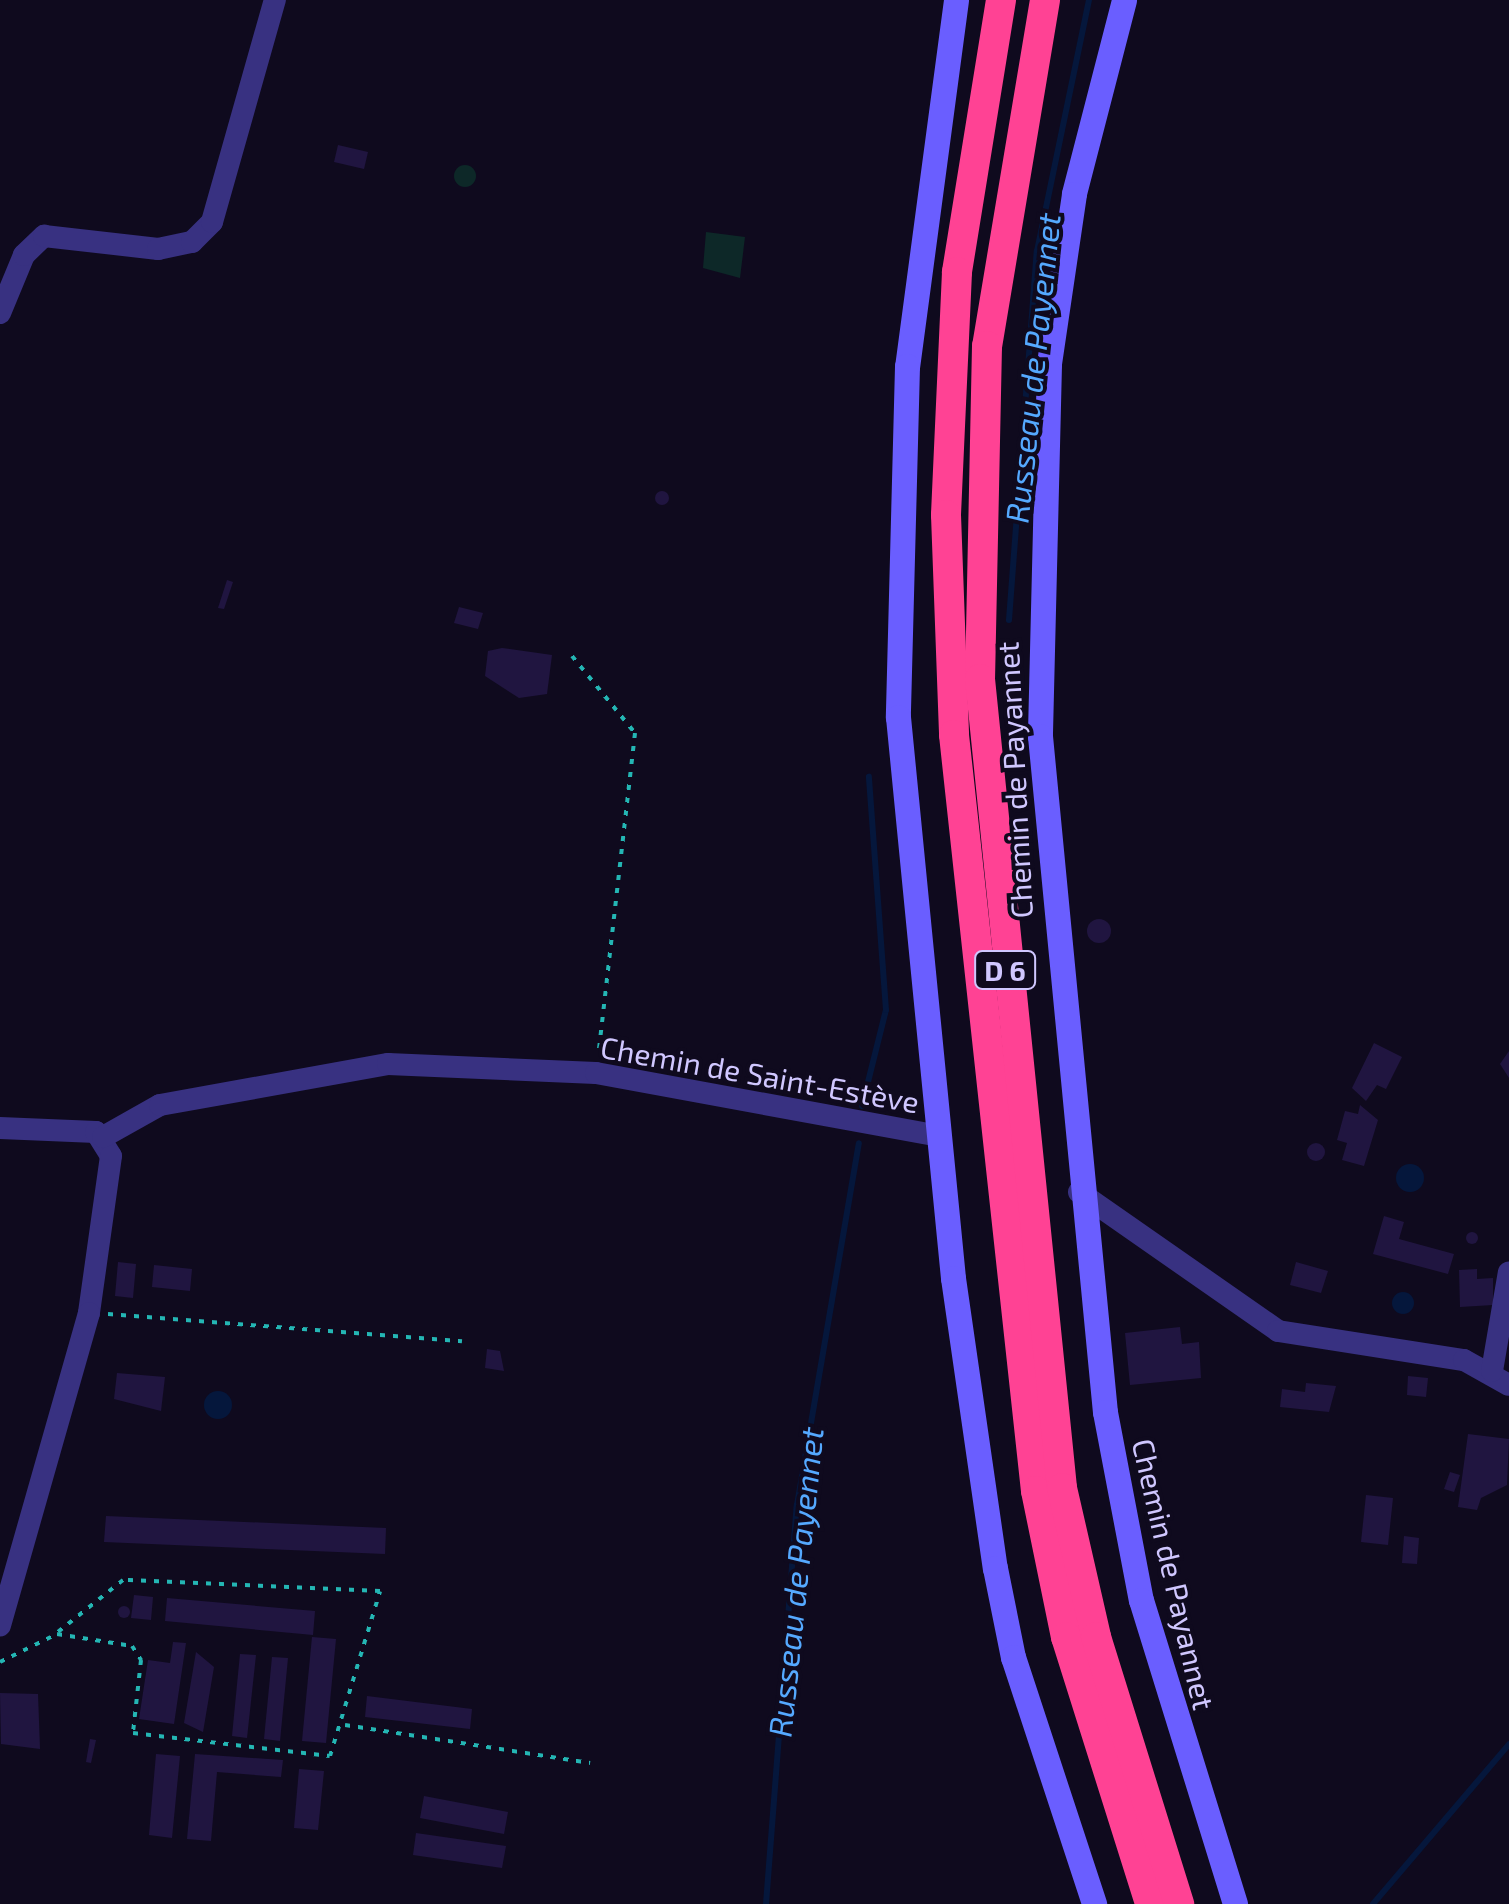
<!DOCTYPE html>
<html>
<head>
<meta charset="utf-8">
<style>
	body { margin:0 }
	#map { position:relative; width:1509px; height:1904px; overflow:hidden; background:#0f0a1e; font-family:"Exo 2",sans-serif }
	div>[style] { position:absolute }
	.green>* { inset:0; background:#0d2828 }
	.round { border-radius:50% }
	.water>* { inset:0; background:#05173c }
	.stream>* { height:6px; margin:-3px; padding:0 3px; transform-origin:3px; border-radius:3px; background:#05173c }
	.building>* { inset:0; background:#201540 }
	.path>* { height:4px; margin-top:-2px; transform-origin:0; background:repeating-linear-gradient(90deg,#24b6b4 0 5px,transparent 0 13px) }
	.street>* { height:22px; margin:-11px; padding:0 11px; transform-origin:11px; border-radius:11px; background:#383181 }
	.secondary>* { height:25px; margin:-12.5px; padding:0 12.5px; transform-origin:12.5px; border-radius:12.5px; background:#6a5eff }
	.highway>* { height:30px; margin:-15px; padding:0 15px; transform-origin:15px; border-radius:15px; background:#ff4294 }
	span { translate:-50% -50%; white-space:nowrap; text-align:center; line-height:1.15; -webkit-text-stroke:8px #0f0a1e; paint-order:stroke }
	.shield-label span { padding:2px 8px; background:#0f0a1e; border:2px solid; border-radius:8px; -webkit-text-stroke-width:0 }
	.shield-label { font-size:28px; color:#d0c7ff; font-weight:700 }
	.street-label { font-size:30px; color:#d0c7ff }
	.water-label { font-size:32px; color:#55a9ff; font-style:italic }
</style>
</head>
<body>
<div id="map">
	<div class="green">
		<div class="round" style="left:454px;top:165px;width:22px;height:22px"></div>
		<div style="clip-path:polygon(706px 232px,745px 237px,740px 278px,703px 268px)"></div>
	</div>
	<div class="water">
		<div class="round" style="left:1396px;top:1164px;width:28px;height:28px"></div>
		<div class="round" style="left:1392px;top:1292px;width:22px;height:22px"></div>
		<div class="round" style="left:204px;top:1391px;width:28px;height:28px"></div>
	</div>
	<div class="stream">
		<div style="left:1009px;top:620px;width:370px;rotate:-85.7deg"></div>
		<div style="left:1037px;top:251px;width:256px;rotate:-78.3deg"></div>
		<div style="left:862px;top:1106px;width:99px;rotate:-76deg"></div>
		<div style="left:886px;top:1010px;width:234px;rotate:-94.2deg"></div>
		<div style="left:766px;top:1904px;width:400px;rotate:-85.6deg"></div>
		<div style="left:797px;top:1505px;width:367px;rotate:-80.3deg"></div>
		<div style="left:1373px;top:1904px;width:210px;rotate:-49.6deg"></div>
	</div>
	<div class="building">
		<div style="clip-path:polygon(338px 145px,368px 152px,364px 169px,334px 162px)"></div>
		<div class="round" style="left:655px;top:491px;width:14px;height:14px"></div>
		<div style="clip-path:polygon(227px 580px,233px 582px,224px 609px,218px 608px)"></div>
		<div style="clip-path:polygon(459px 607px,483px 613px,478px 629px,454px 623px)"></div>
		<div style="clip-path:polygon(502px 648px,552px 655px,547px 694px,519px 698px,485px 676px,488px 651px)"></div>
		<div class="round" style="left:1087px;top:919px;width:24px;height:24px"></div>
		<div style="clip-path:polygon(1374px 1043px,1402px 1057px,1386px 1089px,1377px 1085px,1366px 1101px,1352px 1088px)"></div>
		<div style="clip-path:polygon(1509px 1051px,1509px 1078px,1500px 1064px)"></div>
		<div style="clip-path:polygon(1360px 1105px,1378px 1120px,1364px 1166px,1342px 1160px,1347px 1143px,1337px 1140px,1345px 1111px,1358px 1114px)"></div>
		<div class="round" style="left:1307px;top:1143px;width:18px;height:18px"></div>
		<div style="clip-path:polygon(1384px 1216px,1404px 1222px,1399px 1239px,1454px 1254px,1448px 1274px,1373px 1254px)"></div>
		<div class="round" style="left:1466px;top:1232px;width:12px;height:12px"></div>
		<div style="clip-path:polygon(118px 1262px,136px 1264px,133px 1298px,115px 1296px)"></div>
		<div style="clip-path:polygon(1296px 1262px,1328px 1271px,1321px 1293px,1290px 1285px)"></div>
		<div style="clip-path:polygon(154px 1265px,192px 1269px,190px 1291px,152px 1287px)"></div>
		<div style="clip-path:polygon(1477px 1269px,1477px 1279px,1493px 1278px,1493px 1305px,1460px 1307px,1459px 1270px)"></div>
		<div style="clip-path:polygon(1180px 1327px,1182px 1344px,1199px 1342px,1201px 1378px,1130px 1385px,1125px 1333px)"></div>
		<div style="clip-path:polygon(487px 1349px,500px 1351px,504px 1371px,485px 1368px)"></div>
		<div style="clip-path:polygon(117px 1373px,165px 1377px,161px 1411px,114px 1399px)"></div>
		<div style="clip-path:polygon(1408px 1376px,1428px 1378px,1426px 1397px,1407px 1395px)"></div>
		<div style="clip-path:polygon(1306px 1383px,1336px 1386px,1329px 1412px,1280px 1407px,1282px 1389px,1305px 1392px)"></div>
		<div style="clip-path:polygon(1468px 1434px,1509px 1439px,1507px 1485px,1481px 1498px,1477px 1510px,1458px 1507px)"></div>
		<div style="clip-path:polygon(1450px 1472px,1460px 1475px,1454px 1492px,1444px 1489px)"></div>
		<div style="clip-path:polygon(1366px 1495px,1393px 1498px,1388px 1545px,1361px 1542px)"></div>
		<div style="clip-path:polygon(106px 1516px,386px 1528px,385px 1554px,104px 1542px)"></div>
		<div style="clip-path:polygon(1404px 1536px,1419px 1538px,1417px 1564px,1402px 1563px)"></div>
		<div style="clip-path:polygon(134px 1595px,153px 1597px,151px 1620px,131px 1618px)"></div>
		<div style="clip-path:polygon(167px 1598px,315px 1611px,313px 1635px,165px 1621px)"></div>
		<div class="round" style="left:118px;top:1606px;width:12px;height:12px"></div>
		<div style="clip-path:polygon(312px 1637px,336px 1639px,326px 1743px,302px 1741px)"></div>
		<div style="clip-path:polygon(173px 1642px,186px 1643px,174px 1724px,139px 1719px,148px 1660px,170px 1663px)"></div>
		<div style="clip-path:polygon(196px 1652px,214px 1667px,203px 1732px,184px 1723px)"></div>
		<div style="clip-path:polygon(240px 1654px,256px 1655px,247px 1738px,232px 1736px)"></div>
		<div style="clip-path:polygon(272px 1657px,288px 1658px,280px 1741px,264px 1739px)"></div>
		<div style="clip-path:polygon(0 1693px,38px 1694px,40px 1749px,1px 1744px)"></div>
		<div style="clip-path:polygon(367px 1696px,472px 1709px,470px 1729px,365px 1717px)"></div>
		<div style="clip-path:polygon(90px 1739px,96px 1740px,91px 1763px,86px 1762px)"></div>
		<div style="clip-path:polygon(156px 1754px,180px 1756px,172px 1838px,149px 1835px)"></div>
		<div style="clip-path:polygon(195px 1754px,283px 1760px,281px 1777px,217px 1772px,211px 1841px,187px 1839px)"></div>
		<div style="clip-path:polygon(299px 1769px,324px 1771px,318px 1830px,294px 1828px)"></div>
		<div style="clip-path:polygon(424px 1796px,508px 1812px,504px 1834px,420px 1818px)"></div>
		<div style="clip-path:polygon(416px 1833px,506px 1846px,502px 1868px,413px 1855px)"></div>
	</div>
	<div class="path">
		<div style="left:572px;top:656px;width:99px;rotate:50.7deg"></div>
		<div style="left:635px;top:733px;width:320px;rotate:96.5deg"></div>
		<div style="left:108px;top:1314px;width:355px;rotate:4.4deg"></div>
		<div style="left:0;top:1662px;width:64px;rotate:-26.2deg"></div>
		<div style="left:57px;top:1634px;width:76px;rotate:9.1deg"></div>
		<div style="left:132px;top:1646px;width:17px;rotate:57deg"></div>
		<div style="left:141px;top:1660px;width:73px;rotate:96.3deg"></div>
		<div style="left:133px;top:1733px;width:198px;rotate:6.7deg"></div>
		<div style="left:330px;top:1756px;width:172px;rotate:-73.1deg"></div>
		<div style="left:380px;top:1591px;width:257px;rotate:-177.5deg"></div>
		<div style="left:123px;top:1580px;width:88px;rotate:141.4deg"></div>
		<div style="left:345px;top:1725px;width:248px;rotate:8.8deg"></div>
	</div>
	<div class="street">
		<div style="left:0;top:313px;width:63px;rotate:-67.5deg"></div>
		<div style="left:24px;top:255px;width:28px;rotate:-44deg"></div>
		<div style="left:44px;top:236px;width:115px;rotate:6.5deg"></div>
		<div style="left:158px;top:249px;width:35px;rotate:-12deg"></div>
		<div style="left:192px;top:242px;width:28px;rotate:-45deg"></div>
		<div style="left:212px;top:222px;width:231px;rotate:-74.2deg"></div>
		<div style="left:0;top:1128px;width:96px;rotate:2.4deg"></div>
		<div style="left:96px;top:1132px;width:28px;rotate:58deg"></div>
		<div style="left:111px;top:1156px;width:159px;rotate:98deg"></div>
		<div style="left:89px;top:1313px;width:325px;rotate:105.9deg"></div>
		<div style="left:103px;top:1137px;width:65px;rotate:-29.3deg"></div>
		<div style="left:160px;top:1105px;width:232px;rotate:-10.2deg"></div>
		<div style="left:388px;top:1064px;width:208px;rotate:2.5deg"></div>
		<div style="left:596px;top:1073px;width:349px;rotate:10.4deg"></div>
		<div style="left:1079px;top:1192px;width:243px;rotate:34.9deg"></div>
		<div style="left:1278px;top:1331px;width:188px;rotate:8.9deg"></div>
		<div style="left:1464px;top:1360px;width:51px;rotate:29.1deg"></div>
		<div style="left:1492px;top:1371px;width:100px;rotate:-80.3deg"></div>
	</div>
	<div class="secondary">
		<div style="left:956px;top:0;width:369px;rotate:97.6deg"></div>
		<div style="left:907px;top:366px;width:351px;rotate:91.5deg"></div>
		<div style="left:898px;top:717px;width:564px;rotate:84.4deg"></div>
		<div style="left:953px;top:1278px;width:293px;rotate:81.8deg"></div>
		<div style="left:995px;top:1568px;width:91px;rotate:78.6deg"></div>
		<div style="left:1013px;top:1657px;width:260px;rotate:71.8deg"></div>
		<div style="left:1124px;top:0;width:200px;rotate:104.5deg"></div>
		<div style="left:1074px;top:194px;width:172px;rotate:98.4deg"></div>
		<div style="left:1049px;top:364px;width:372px;rotate:91.4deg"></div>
		<div style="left:1040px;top:736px;width:679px;rotate:84.51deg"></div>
		<div style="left:1105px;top:1412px;width:191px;rotate:79.2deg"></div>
		<div style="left:1141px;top:1600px;width:318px;rotate:72.8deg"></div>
	</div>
	<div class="highway">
		<div style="left:1001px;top:0;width:276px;rotate:99.2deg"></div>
		<div style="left:957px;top:272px;width:243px;rotate:92.6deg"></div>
		<div style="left:946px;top:515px;width:220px;rotate:87.9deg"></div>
		<div style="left:954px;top:735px;width:760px;rotate:83.81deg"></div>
		<div style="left:1036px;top:1491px;width:149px;rotate:78.4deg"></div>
		<div style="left:1066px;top:1637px;width:280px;rotate:72.5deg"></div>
		<div style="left:1045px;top:0;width:351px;rotate:99.5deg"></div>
		<div style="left:987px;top:346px;width:333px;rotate:91.2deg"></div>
		<div style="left:980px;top:679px;width:813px;rotate:84.21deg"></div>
		<div style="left:1062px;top:1488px;width:153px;rotate:77.1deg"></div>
		<div style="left:1096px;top:1637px;width:280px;rotate:72.7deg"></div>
	</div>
	<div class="shield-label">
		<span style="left:1005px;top:970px">D 6</span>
	</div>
	<div class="street-label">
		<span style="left:1014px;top:780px;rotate:-93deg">Chemin de Payannet</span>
		<span style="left:760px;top:1074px;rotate:10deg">Chemin de Saint-Estève</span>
		<span style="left:1174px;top:1574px;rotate:77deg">Chemin de Payannet</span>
	</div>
	<div class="water-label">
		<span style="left:1032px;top:368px;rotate:-84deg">Russeau de Payennet</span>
		<span style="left:795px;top:1582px;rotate:-84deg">Russeau de Payennet</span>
	</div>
</div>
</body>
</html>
